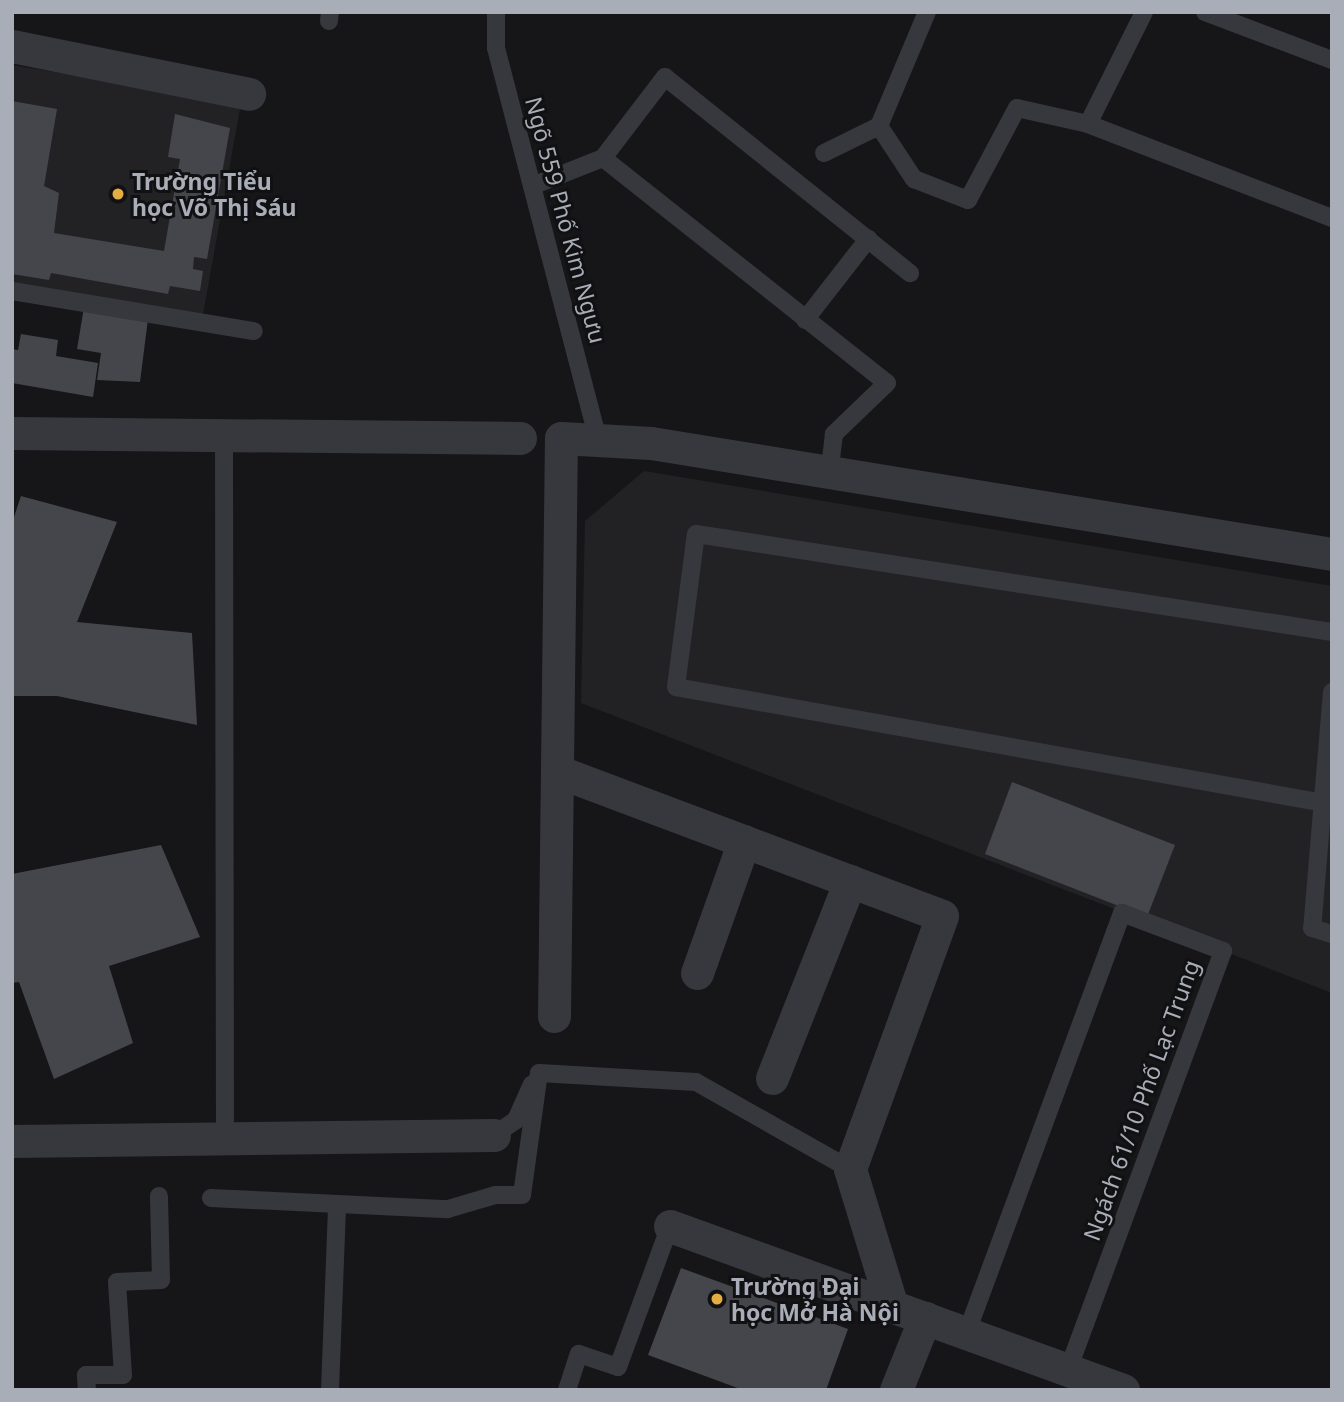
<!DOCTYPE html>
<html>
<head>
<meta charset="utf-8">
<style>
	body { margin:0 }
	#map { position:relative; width:1344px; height:1402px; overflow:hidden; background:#161618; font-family:"Noto Sans",sans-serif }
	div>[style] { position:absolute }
	.built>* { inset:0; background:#222225 }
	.building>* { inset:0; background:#45464b }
	.lane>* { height:18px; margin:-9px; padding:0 9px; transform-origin:9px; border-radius:9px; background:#37383d }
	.street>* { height:33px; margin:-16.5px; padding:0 16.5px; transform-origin:16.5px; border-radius:16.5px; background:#37383d }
	.dots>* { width:19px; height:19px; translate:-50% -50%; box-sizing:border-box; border:4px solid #111113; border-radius:50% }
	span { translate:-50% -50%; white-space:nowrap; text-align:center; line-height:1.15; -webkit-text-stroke:6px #111113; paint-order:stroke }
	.poi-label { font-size:23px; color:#a9adb7; font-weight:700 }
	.left { translate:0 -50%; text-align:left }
	.street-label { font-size:23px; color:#a9adb7 }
	.frame { position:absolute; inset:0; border:14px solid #a9adb7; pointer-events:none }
</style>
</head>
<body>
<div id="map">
	<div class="built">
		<div style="clip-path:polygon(12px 65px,241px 103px,202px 320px,12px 286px)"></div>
		<div style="clip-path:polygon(644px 471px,1332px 586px,1332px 993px,581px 703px,585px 521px)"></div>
	</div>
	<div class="building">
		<div style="clip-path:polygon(12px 101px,57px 109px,44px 186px,59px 193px,54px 233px,164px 251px,180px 159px,168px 157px,175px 114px,230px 128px,207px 259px,194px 257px,193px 269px,203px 271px,200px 291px,170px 286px,168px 294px,51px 273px,49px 280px,12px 274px)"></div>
		<div style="clip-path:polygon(84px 307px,148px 319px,140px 382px,97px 380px,101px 353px,77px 349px)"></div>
		<div style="clip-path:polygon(21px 334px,58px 340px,56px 356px,98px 363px,93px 397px,12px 383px,12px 349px,18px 350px)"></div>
		<div style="clip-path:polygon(21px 496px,117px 522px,77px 622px,192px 633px,197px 725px,57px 696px,12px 696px,12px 523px)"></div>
		<div style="clip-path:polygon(1012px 782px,1175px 845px,1147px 917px,985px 854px)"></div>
		<div style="clip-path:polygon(161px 845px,200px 937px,109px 966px,133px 1043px,54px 1079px,19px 982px,12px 983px,12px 874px)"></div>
		<div style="clip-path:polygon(681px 1268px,848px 1329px,826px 1390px,743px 1390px,648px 1355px)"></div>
	</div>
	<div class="lane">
		<div style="left:496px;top:12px;width:36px;rotate:90deg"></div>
		<div style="left:496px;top:48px;width:404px;rotate:75.4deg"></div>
		<div style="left:1205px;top:12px;width:136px;rotate:20.7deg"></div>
		<div style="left:329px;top:21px;width:9px;rotate:-84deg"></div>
		<div style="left:1088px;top:124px;width:125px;rotate:-63.4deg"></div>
		<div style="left:879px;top:126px;width:64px;rotate:56.6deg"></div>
		<div style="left:914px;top:179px;width:58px;rotate:21.3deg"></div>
		<div style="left:968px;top:200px;width:104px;rotate:-62deg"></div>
		<div style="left:1017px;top:108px;width:73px;rotate:12.7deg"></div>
		<div style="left:1088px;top:124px;width:261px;rotate:21.1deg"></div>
		<div style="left:824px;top:153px;width:61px;rotate:-26.1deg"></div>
		<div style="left:879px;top:126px;width:124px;rotate:-67.2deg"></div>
		<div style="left:603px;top:158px;width:102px;rotate:-52.6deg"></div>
		<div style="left:665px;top:77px;width:314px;rotate:38.7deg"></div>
		<div style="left:532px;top:186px;width:76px;rotate:-21.5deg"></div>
		<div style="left:603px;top:158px;width:362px;rotate:38.4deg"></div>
		<div style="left:887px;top:383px;width:74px;rotate:136.1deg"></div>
		<div style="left:834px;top:434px;width:38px;rotate:97deg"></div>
		<div style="left:12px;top:291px;width:245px;rotate:9.4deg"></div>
		<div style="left:805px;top:320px;width:103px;rotate:-52.1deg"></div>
		<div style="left:224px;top:435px;width:708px;rotate:89.92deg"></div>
		<div style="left:1332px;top:692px;width:237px;rotate:94.8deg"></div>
		<div style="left:1312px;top:928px;width:21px;rotate:17deg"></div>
		<div style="left:1324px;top:803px;width:658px;rotate:-169.85deg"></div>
		<div style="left:676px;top:687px;width:154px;rotate:-82.6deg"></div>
		<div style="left:696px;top:534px;width:644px;rotate:8.76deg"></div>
		<div style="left:494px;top:1135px;width:27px;rotate:-34deg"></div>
		<div style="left:516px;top:1120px;width:39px;rotate:-66deg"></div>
		<div style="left:211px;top:1198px;width:237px;rotate:2.7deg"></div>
		<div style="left:448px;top:1209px;width:49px;rotate:-16.6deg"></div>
		<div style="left:495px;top:1195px;width:27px"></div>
		<div style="left:522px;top:1195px;width:123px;rotate:-82.1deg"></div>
		<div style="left:539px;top:1073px;width:157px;rotate:3.3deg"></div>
		<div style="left:696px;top:1082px;width:177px;rotate:29.5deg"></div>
		<div style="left:967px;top:1332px;width:447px;rotate:-69.7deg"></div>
		<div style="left:1122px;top:913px;width:108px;rotate:20.6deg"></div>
		<div style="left:1223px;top:951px;width:444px;rotate:110.3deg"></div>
		<div style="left:87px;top:1390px;width:15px;rotate:-94deg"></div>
		<div style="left:86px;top:1375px;width:37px"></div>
		<div style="left:123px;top:1375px;width:93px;rotate:-93.7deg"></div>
		<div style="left:117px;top:1282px;width:44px;rotate:-2.6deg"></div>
		<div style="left:161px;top:1280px;width:84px;rotate:-91.4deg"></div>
		<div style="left:330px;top:1390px;width:184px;rotate:-87.8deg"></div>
		<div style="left:567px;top:1390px;width:38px;rotate:-72deg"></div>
		<div style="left:579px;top:1354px;width:41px;rotate:18.4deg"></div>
		<div style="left:618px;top:1367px;width:150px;rotate:-69.8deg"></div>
	</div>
	<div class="street">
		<div style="left:12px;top:46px;width:242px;rotate:11.4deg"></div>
		<div style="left:12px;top:433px;width:508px;rotate:0.56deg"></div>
		<div style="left:557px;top:771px;width:411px;rotate:20.6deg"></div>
		<div style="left:942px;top:916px;width:269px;rotate:110deg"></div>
		<div style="left:850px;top:1169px;width:143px;rotate:73deg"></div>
		<div style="left:697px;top:973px;width:140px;rotate:-70.4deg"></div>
		<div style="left:554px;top:1016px;width:578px;rotate:-89.31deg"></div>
		<div style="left:561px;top:438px;width:90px;rotate:3.2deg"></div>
		<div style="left:651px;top:443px;width:690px;rotate:9.26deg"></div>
		<div style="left:772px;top:1078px;width:212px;rotate:-68.4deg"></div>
		<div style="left:12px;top:1141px;width:482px;rotate:-0.7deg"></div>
		<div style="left:670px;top:1226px;width:482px;rotate:19.9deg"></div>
		<div style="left:896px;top:1390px;width:78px;rotate:-68.1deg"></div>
	</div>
	<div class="dots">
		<div style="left:118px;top:194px;background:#e4ad42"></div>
		<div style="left:717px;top:1299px;background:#e4ad42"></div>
	</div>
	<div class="poi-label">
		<span class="left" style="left:132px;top:194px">Trường Tiểu<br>học Võ Thị Sáu</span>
		<span class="left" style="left:731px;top:1299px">Trường Đại<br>học Mở Hà Nội</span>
	</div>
	<div class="street-label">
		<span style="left:566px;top:220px;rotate:75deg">Ngõ 559 Phố Kim Ngưu</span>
		<span style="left:1141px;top:1100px;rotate:-70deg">Ngách 61/10 Phố Lạc Trung</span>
	</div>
	<div class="frame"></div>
</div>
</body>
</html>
